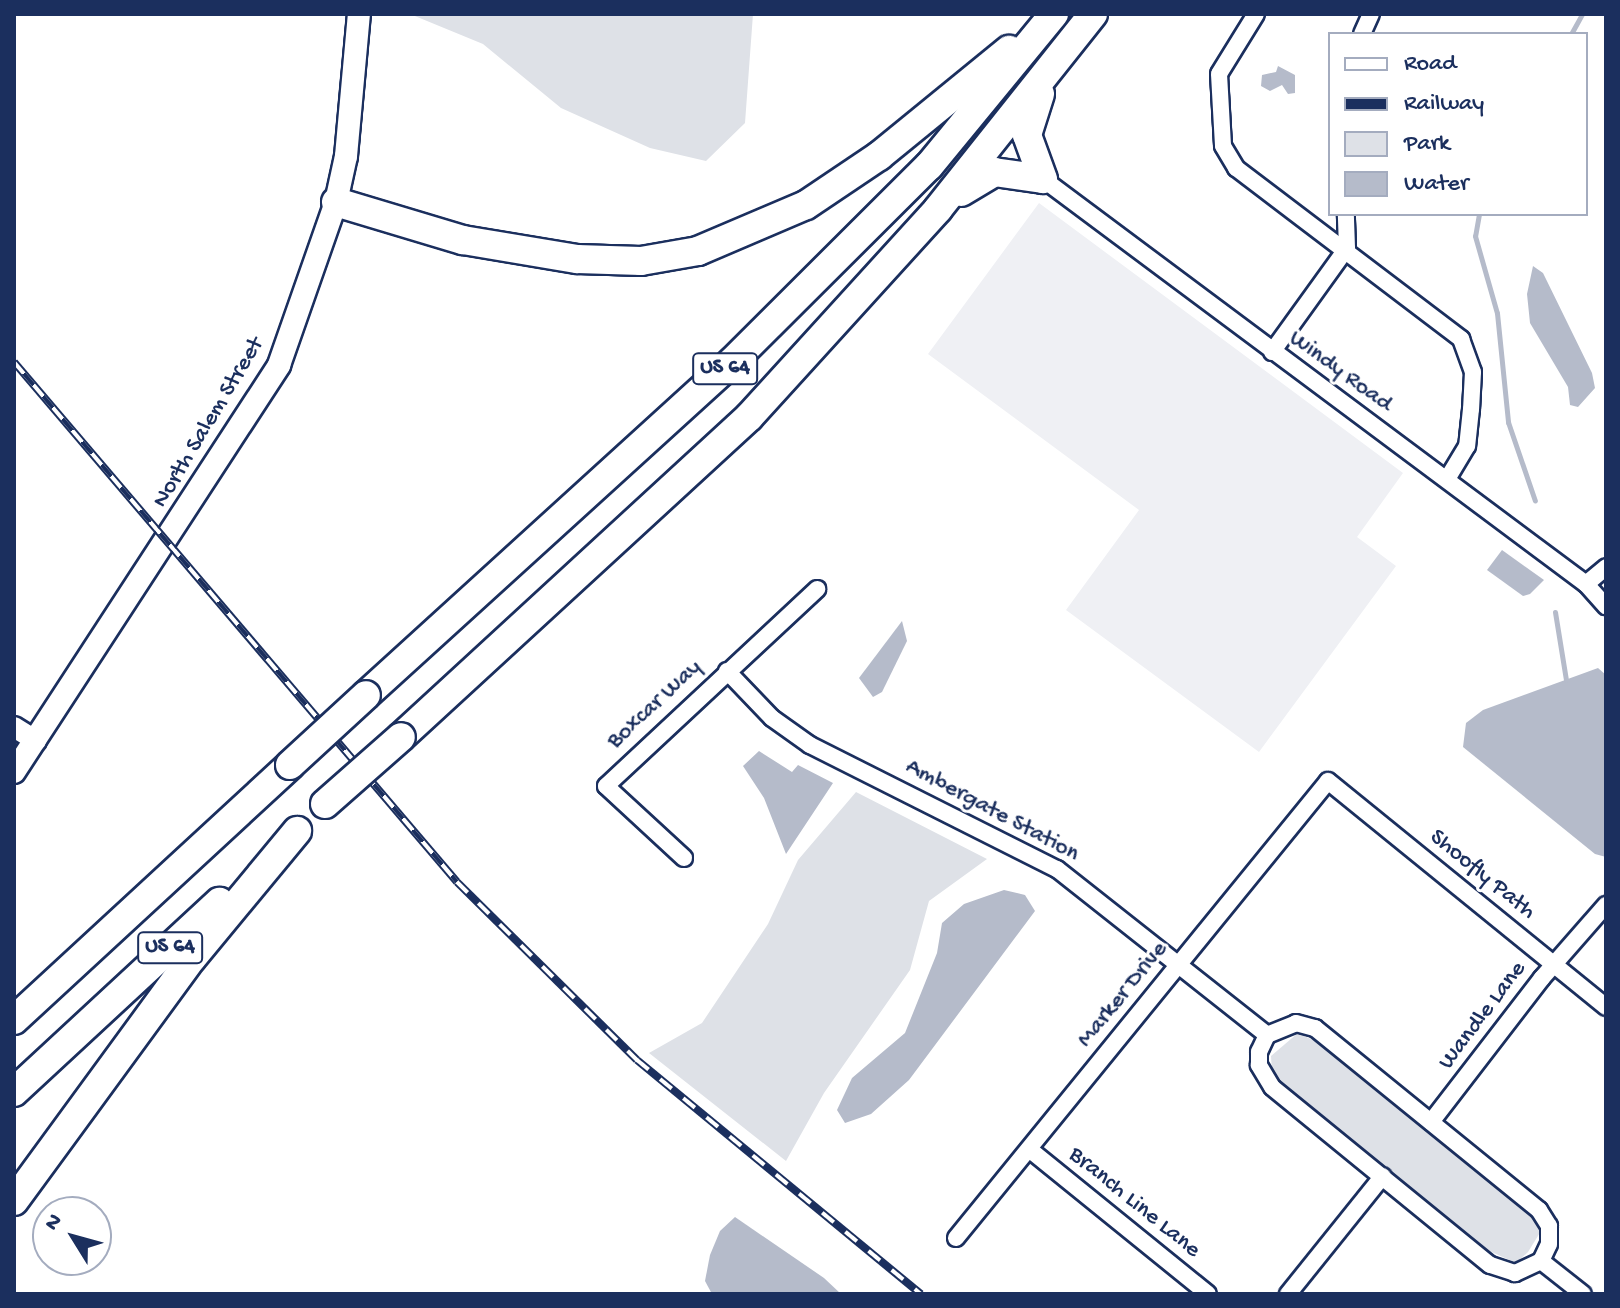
<!DOCTYPE html>
<html>
<head>
<meta charset="utf-8">
<style>
	body { margin:0 }
	#map { position:relative; width:1620px; height:1308px; overflow:hidden; background:#fff; font-family:"Gochi Hand",sans-serif }
	div>[style] { position:absolute }
	.built>* { inset:0; background:#eff0f4 }
	.green>* { inset:0; background:#dee1e7 }
	.water>* { inset:0; background:#b5bbca }
	.stream>* { height:5px; margin:-2.5px; padding:0 2.5px; transform-origin:2.5px; border-radius:2.5px; background:#b5bbca }
	.roads { filter:drop-shadow(2px 0 #1b2f5e) drop-shadow(-2px 0 #1b2f5e) drop-shadow(0 2px #1b2f5e) drop-shadow(0 -2px #1b2f5e) }
	.minor>* { height:16px; margin:-8px; padding:0 8px; transform-origin:8px; border-radius:8px; background:#fff }
	.tertiary>* { height:20px; margin:-10px; padding:0 10px; transform-origin:10px; border-radius:10px; background:#fff }
	.secondary>* { height:22px; margin:-11px; padding:0 11px; transform-origin:11px; border-radius:11px; background:#fff }
	.trunk>* { height:28px; margin:-14px; padding:0 14px; transform-origin:14px; border-radius:14px; background:#fff }
	.rail>* { height:8px; margin-top:-4px; transform-origin:0; background:repeating-linear-gradient(90deg,#fff 0 15px,#1b2f5e 0 30px); box-sizing:border-box; border-block:2px solid #1b2f5e }
	.bridges { filter:drop-shadow(2px 0 #1b2f5e) drop-shadow(-2px 0 #1b2f5e) drop-shadow(0 2px #1b2f5e) drop-shadow(0 -2px #1b2f5e) }
	.trunk-bridge>* { height:28px; margin:-14px; padding:0 14px; transform-origin:14px; border-radius:14px; background:#fff }
	span { translate:-50% -50%; white-space:nowrap; text-align:center; line-height:1.15; -webkit-text-stroke:6px #fff; paint-order:stroke }
	.shield-label span { padding:2px 6px; background:#fff; border:2px solid; border-radius:6px; -webkit-text-stroke-width:0 }
	.shield-label { font-size:22px; color:#1b2f5e; font-weight:700 }
	.street-label { font-size:24px; color:#1b2f5e }
	.frame { position:absolute; inset:0; border:16px solid #1b2f5e; pointer-events:none }
	.legend { position:absolute; left:1328px; top:32px; width:260px; height:184px; box-sizing:border-box; background:#fff; border:2px solid #a4acbf; margin:0; padding:10px 14px; list-style:none; font-size:24px; color:#1b2f5e }
	.legend li { display:flex; align-items:center; gap:16px; height:40px }
	.legend b { width:40px; border:2px solid #a4acbf }
	.north { position:absolute; left:32px; top:1196px; width:80px; height:80px; box-sizing:border-box; background:#fff; border:2px solid #a4acbf; border-radius:50%; rotate:307deg; font-size:22px; font-weight:700; line-height:32px; text-align:center; color:#1b2f5e }
	.north::after { content:''; display:block; margin:auto; width:28px; height:36px; background:#1b2f5e; clip-path:polygon(50% 0,100% 100%,50% 72%,0 100%) }
</style>
</head>
<body>
<div id="map">
	<div class="built">
		<div style="clip-path:polygon(1039px 203px,1403px 473px,1357px 537px,1396px 566px,1259px 752px,1066px 610px,1139px 510px,928px 354px)"></div>
	</div>
	<div class="green">
		<div style="clip-path:polygon(410px 14px,753px 14px,745px 123px,706px 161px,650px 148px,561px 108px,483px 44px)"></div>
		<div style="clip-path:polygon(856px 792px,987px 859px,929px 901px,910px 970px,824px 1093px,786px 1161px,649px 1053px,702px 1023px,768px 924px,798px 860px)"></div>
		<div style="clip-path:polygon(1298px 1033px,1321px 1044px,1528px 1211px,1541px 1231px,1528px 1252px,1516px 1263px,1485px 1249px,1284px 1085px,1272px 1071px,1271px 1056px)"></div>
	</div>
	<div class="water">
		<div style="clip-path:polygon(1278px 66px,1295px 75px,1295px 93px,1288px 94px,1282px 85px,1270px 91px,1261px 86px,1262px 75px,1276px 72px)"></div>
		<div style="clip-path:polygon(1533px 266px,1543px 273px,1592px 373px,1595px 388px,1578px 407px,1570px 405px,1568px 387px,1530px 323px,1527px 294px)"></div>
		<div style="clip-path:polygon(1502px 550px,1544px 580px,1530px 594px,1523px 596px,1487px 570px)"></div>
		<div style="clip-path:polygon(902px 621px,907px 641px,882px 692px,873px 697px,859px 678px)"></div>
		<div style="clip-path:polygon(1598px 668px,1606px 675px,1606px 857px,1595px 854px,1463px 747px,1466px 723px,1483px 710px)"></div>
		<div style="clip-path:polygon(759px 751px,792px 772px,798px 765px,833px 783px,786px 854px,764px 798px,743px 766px)"></div>
		<div style="clip-path:polygon(1004px 890px,1025px 895px,1035px 911px,909px 1080px,871px 1114px,845px 1123px,837px 1110px,852px 1078px,905px 1033px,937px 953px,942px 923px,964px 904px)"></div>
		<div style="clip-path:polygon(735px 1217px,824px 1278px,841px 1294px,712px 1294px,705px 1281px,710px 1255px,720px 1231px)"></div>
	</div>
	<div class="stream">
		<div style="left:1571px;top:34px;width:23px;rotate:-61deg"></div>
		<div style="left:1479px;top:214px;width:22px;rotate:100deg"></div>
		<div style="left:1475px;top:236px;width:80px;rotate:74.1deg"></div>
		<div style="left:1497px;top:313px;width:110px;rotate:84.2deg"></div>
		<div style="left:1508px;top:422px;width:83px;rotate:71.1deg"></div>
		<div style="left:1555px;top:612px;width:69px;rotate:80.8deg"></div>
	</div>
	<div class="roads">
		<div class="minor">
			<div style="left:1256px;top:14px;width:70px;rotate:121.7deg"></div>
			<div style="left:1219px;top:74px;width:72px;rotate:86.8deg"></div>
			<div style="left:1223px;top:146px;width:26px;rotate:59deg"></div>
			<div style="left:1236px;top:168px;width:283px;rotate:37.2deg"></div>
			<div style="left:1461px;top:339px;width:35px;rotate:70deg"></div>
			<div style="left:1473px;top:372px;width:37px;rotate:93deg"></div>
			<div style="left:1471px;top:409px;width:37px;rotate:96deg"></div>
			<div style="left:1467px;top:446px;width:39px;rotate:121deg"></div>
			<div style="left:1362px;top:34px;width:22px;rotate:-66deg"></div>
			<div style="left:1043px;top:179px;width:677px;rotate:36.72deg"></div>
			<div style="left:1586px;top:584px;width:30px;rotate:48deg"></div>
			<div style="left:1272px;top:352px;width:128px;rotate:-54.2deg"></div>
			<div style="left:1347px;top:248px;width:34px;rotate:-92deg"></div>
			<div style="left:1586px;top:584px;width:26px;rotate:-40deg"></div>
			<div style="left:727px;top:671px;width:65px;rotate:46.2deg"></div>
			<div style="left:772px;top:718px;width:47px;rotate:35.4deg"></div>
			<div style="left:810px;top:745px;width:276px;rotate:26.7deg"></div>
			<div style="left:1057px;top:869px;width:268px;rotate:38.3deg"></div>
			<div style="left:684px;top:858px;width:106px;rotate:-137.3deg"></div>
			<div style="left:606px;top:786px;width:289px;rotate:-43deg"></div>
			<div style="left:1296px;top:1023px;width:20px;rotate:15deg"></div>
			<div style="left:1315px;top:1028px;width:289px;rotate:39.1deg"></div>
			<div style="left:1539px;top:1210px;width:19px;rotate:58deg"></div>
			<div style="left:1549px;top:1226px;width:18px;rotate:90deg"></div>
			<div style="left:1549px;top:1244px;width:19px;rotate:115deg"></div>
			<div style="left:1541px;top:1261px;width:29px;rotate:155deg"></div>
			<div style="left:1515px;top:1273px;width:26px;rotate:-162deg"></div>
			<div style="left:1490px;top:1265px;width:281px;rotate:-140.8deg"></div>
			<div style="left:1272px;top:1087px;width:26px;rotate:-121deg"></div>
			<div style="left:1259px;top:1065px;width:13px;rotate:-90deg"></div>
			<div style="left:1259px;top:1052px;width:19px;rotate:-65deg"></div>
			<div style="left:1267px;top:1035px;width:31px;rotate:-22deg"></div>
			<div style="left:1431px;top:1122px;width:182px;rotate:-52.4deg"></div>
			<div style="left:1542px;top:978px;width:97px;rotate:-48.8deg"></div>
			<div style="left:1029px;top:1149px;width:230px;rotate:39deg"></div>
			<div style="left:956px;top:1238px;width:589px;rotate:-50.85deg"></div>
			<div style="left:1328px;top:781px;width:358px;rotate:39.1deg"></div>
			<div style="left:1541px;top:1261px;width:53px;rotate:38.2deg"></div>
			<div style="left:1288px;top:1294px;width:151px;rotate:-51.2deg"></div>
		</div>
		<div class="tertiary">
			<div style="left:14px;top:727px;width:26px;rotate:32deg"></div>
		</div>
		<div class="secondary">
			<div style="left:14px;top:772px;width:486px;rotate:-56.9deg"></div>
			<div style="left:279px;top:365px;width:173px;rotate:-70.7deg"></div>
			<div style="left:336px;top:202px;width:47px;rotate:-77.7deg"></div>
			<div style="left:346px;top:156px;width:143px;rotate:-84.8deg"></div>
		</div>
		<div class="trunk">
			<div style="left:1040px;top:94px;width:43px;rotate:107.6deg"></div>
			<div style="left:1027px;top:135px;width:47px;rotate:70deg"></div>
			<div style="left:961px;top:192px;width:39px;rotate:-31deg"></div>
			<div style="left:994px;top:172px;width:49px;rotate:8.1deg"></div>
			<div style="left:336px;top:202px;width:133px;rotate:16.7deg"></div>
			<div style="left:463px;top:240px;width:116px;rotate:9.5deg"></div>
			<div style="left:577px;top:259px;width:64px;rotate:1.8deg"></div>
			<div style="left:641px;top:261px;width:58px;rotate:-10deg"></div>
			<div style="left:698px;top:251px;width:117px;rotate:-23.1deg"></div>
			<div style="left:806px;top:205px;width:88px;rotate:-33.9deg"></div>
			<div style="left:879px;top:156px;width:168px;rotate:-39.2deg"></div>
			<div style="left:366px;top:695px;width:495px;rotate:-42.3deg"></div>
			<div style="left:732px;top:362px;width:278px;rotate:-44.9deg"></div>
			<div style="left:929px;top:166px;width:197px;rotate:-50.6deg"></div>
			<div style="left:401px;top:737px;width:473px;rotate:-42.6deg"></div>
			<div style="left:749px;top:417px;width:281px;rotate:-47.7deg"></div>
			<div style="left:938px;top:209px;width:249px;rotate:-51.5deg"></div>
			<div style="left:14px;top:1020px;width:376px;rotate:-42.7deg"></div>
			<div style="left:14px;top:1092px;width:280px;rotate:-42.8deg"></div>
			<div style="left:14px;top:1201px;width:301px;rotate:-53.8deg"></div>
			<div style="left:192px;top:958px;width:165px;rotate:-50.4deg"></div>
		</div>
	</div>
	<div class="rail">
		<div style="left:14px;top:362px;width:683px;rotate:49.57deg"></div>
		<div style="left:457px;top:882px;width:253px;rotate:44.7deg"></div>
		<div style="left:637px;top:1060px;width:368px;rotate:39.5deg"></div>
	</div>
	<div class="bridges">
		<div class="trunk-bridge">
			<div style="left:290px;top:765px;width:103px;rotate:-42.6deg"></div>
			<div style="left:325px;top:804px;width:101px;rotate:-41.4deg"></div>
		</div>
	</div>
	<div class="shield-label">
		<span style="left:725px;top:369px">US 64</span>
		<span style="left:170px;top:948px">US 64</span>
	</div>
	<div class="street-label">
		<span style="left:1340px;top:372px;rotate:36deg">Windy Road</span>
		<span style="left:209px;top:423px;rotate:-59deg">North Salem Street</span>
		<span style="left:655px;top:705px;rotate:-43deg">Boxcar Way</span>
		<span style="left:992px;top:811px;rotate:28deg">Ambergate Station</span>
		<span style="left:1482px;top:875px;rotate:39deg">Shoofly Path</span>
		<span style="left:1123px;top:995px;rotate:-51deg">Marker Drive</span>
		<span style="left:1483px;top:1016px;rotate:-53deg">Wandle Lane</span>
		<span style="left:1134px;top:1203px;rotate:39deg">Branch Line Lane</span>
	</div>
	<div class="frame"></div>
	<ul class="legend">
	<li><b style="height:10px;background:#fff"></b>Road</li>
	<li><b style="height:10px;background:#1b2f5e"></b>Railway</li>
	<li><b style="height:22px;background:#dee1e7"></b>Park</li>
	<li><b style="height:22px;background:#b5bbca"></b>Water</li>
	</ul>
	<div class="north">N</div>
</div>
</body>
</html>
